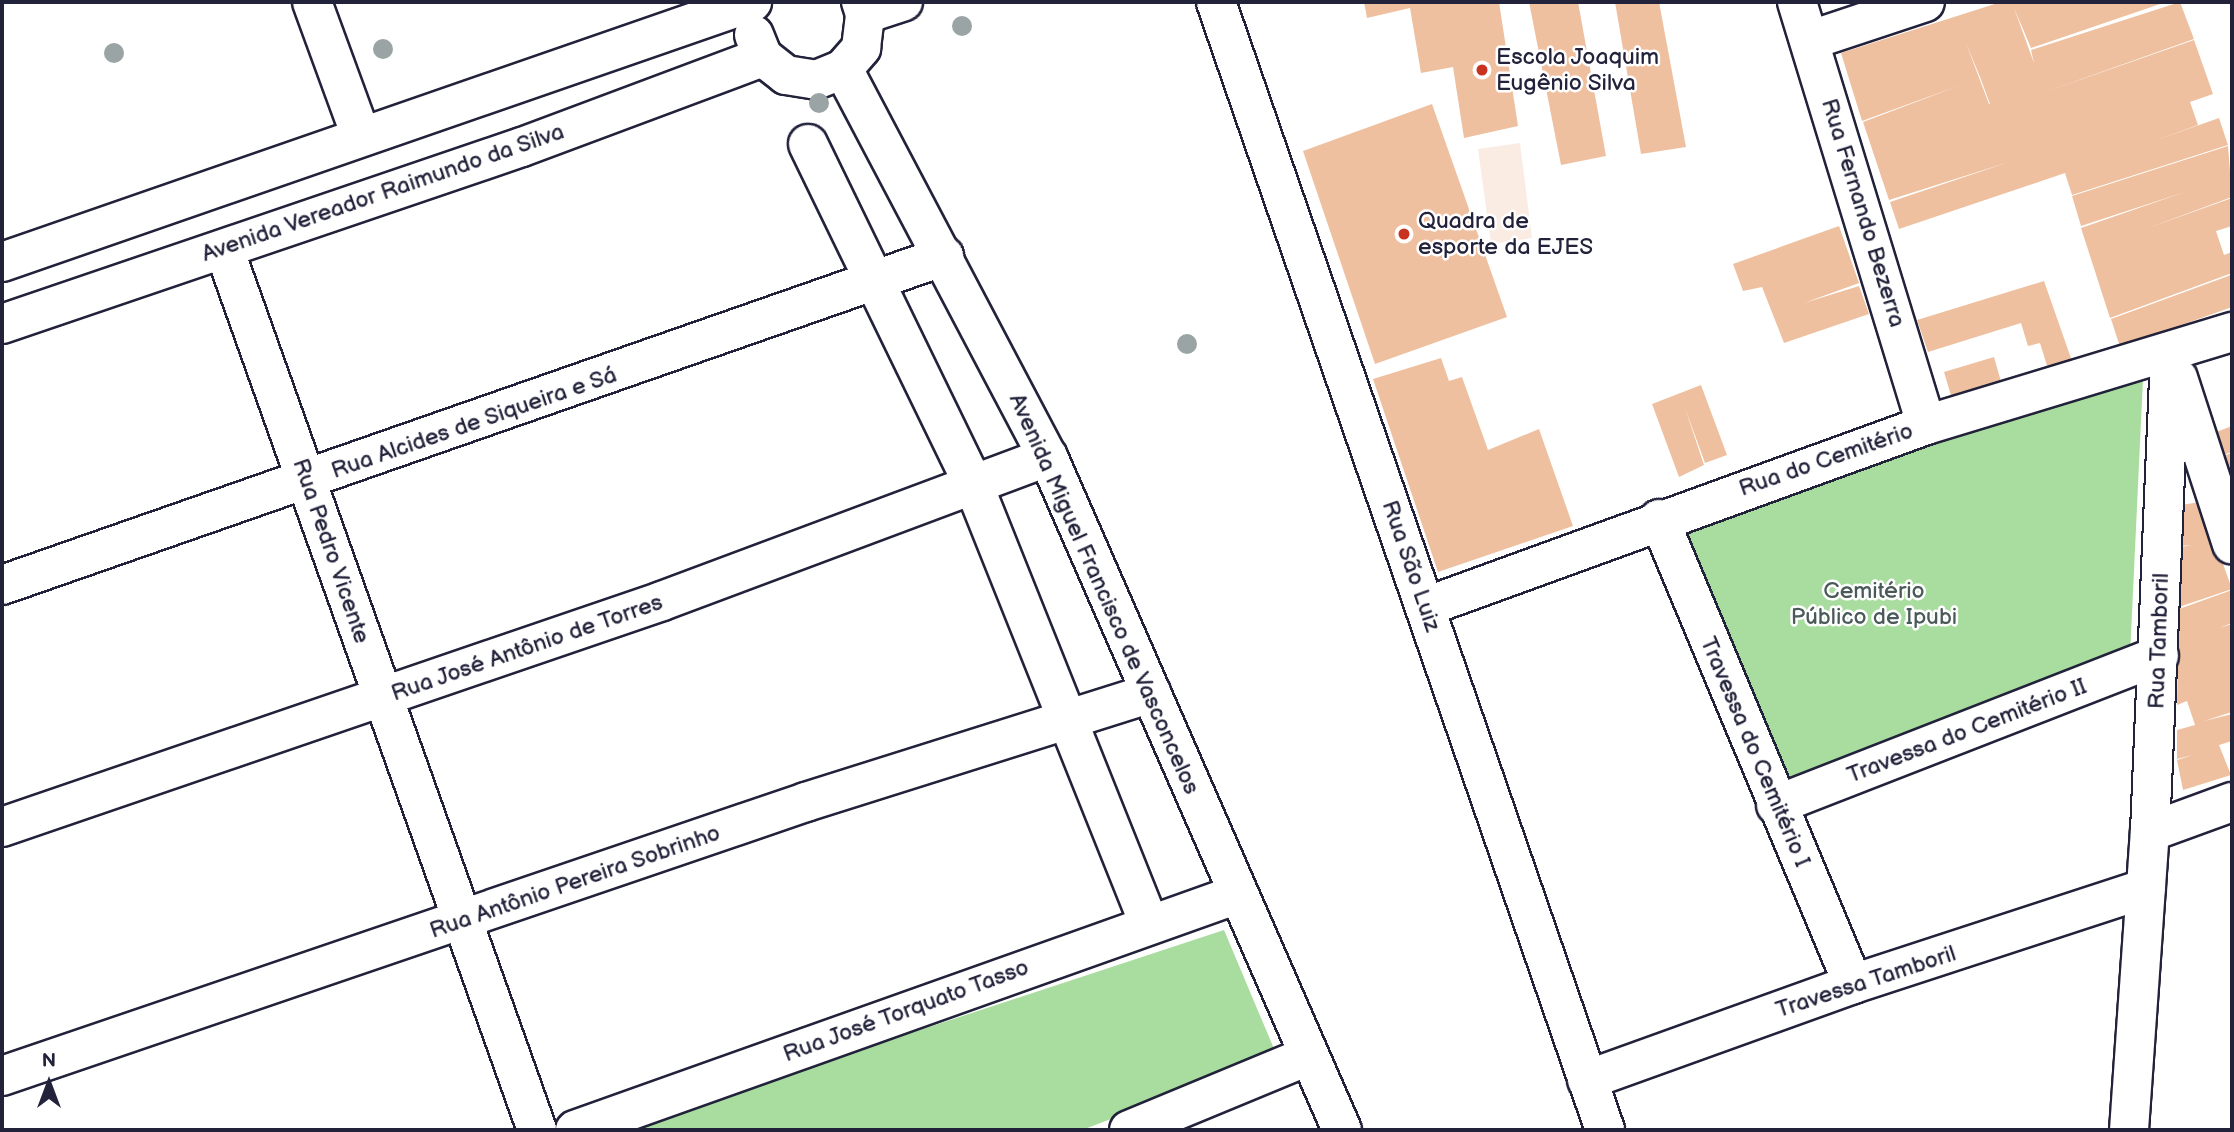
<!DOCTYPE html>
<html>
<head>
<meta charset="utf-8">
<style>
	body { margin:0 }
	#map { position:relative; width:2234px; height:1132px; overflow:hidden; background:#fff; font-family:"Balsamiq Sans",sans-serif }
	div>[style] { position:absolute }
	.built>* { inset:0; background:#faece2 }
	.green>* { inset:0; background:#a9dd9f }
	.building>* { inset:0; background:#efc09f }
	.roads { filter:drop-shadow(2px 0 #22223b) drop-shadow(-2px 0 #22223b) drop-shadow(0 2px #22223b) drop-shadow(0 -2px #22223b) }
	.minor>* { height:38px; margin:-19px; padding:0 19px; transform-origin:19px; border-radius:19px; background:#fff }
	.tertiary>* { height:38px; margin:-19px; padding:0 19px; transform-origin:19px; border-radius:19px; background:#fff }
	.primary>* { height:38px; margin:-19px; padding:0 19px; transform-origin:19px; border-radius:19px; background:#fff }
	.trees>* { width:20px; height:20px; margin:-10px; border-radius:50%; background:#9ba4a4 }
	.dots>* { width:19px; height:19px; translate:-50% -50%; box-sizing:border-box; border:4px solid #fff; border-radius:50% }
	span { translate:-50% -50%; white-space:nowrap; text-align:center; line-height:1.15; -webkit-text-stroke:5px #fff; paint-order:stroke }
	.poi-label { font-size:23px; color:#22223b }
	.left { translate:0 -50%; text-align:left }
	.street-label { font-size:23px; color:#22223b }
	.park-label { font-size:23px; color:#4a5a59 }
	.frame { position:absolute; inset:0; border:4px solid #22223b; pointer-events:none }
	.north { position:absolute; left:14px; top:1048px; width:70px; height:70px; -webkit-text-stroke:5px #fff; paint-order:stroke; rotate:0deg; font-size:19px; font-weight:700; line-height:28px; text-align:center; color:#22223b }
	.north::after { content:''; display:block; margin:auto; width:24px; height:32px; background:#22223b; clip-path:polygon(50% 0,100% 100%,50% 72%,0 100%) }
</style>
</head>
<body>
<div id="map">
	<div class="built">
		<div style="clip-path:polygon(1520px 143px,1532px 238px,1491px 244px,1478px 149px)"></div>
	</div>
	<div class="green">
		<div style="clip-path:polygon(2143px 379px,2130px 656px,1786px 789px,1685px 532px,1792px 484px)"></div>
		<div style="clip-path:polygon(1224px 930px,1277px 1056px,1082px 1130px,616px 1130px)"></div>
	</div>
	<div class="building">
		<div style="clip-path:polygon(1364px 2px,1499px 2px,1518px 126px,1464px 138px,1453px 67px,1421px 73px,1410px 8px,1367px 18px)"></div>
		<div style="clip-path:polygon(1529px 2px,1578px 2px,1606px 156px,1561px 165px)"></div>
		<div style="clip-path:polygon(1615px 2px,1659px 2px,1686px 147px,1641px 154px)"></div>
		<div style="clip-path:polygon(evenodd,2001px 2px,2166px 2px,2031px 48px,2014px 8px,2034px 63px,2031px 50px,2180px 2px,2194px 39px,2045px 92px,2194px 40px,2213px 94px,2190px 102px,2198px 125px,2154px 141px,2219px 118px,2228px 145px,2072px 195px,2065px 173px,1899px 229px,1890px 202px,2009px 162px,1889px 200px,1863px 122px,1961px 85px,1862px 121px,1841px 53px,2001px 2px,1966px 43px,1980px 77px,1990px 104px,1989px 104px,1966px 43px)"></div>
		<div style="clip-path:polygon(1432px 104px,1507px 317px,1375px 364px,1303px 151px)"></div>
		<div style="clip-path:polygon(2228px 146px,2232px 197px,2145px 229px,2232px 198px,2232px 226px,2216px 231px,2224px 255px,2232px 252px,2232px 273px,2110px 318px,2081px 228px,2185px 192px,2081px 226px,2072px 196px)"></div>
		<div style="clip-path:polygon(1839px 226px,1859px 283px,1804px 303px,1859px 286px,1869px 314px,1784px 343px,1762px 287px,1743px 291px,1733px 264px)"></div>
		<div style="clip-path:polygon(2231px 275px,2232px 307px,2120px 347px,2111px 319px)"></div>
		<div style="clip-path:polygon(2044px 281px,2073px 364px,2049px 372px,2040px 343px,2028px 346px,2021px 323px,1928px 352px,1917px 320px)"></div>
		<div style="clip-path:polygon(1994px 357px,2002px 385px,1952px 399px,1944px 372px)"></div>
		<div style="clip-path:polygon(1441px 358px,1449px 381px,1462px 377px,1488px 450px,1539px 429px,1573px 526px,1438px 572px,1373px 379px)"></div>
		<div style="clip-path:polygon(1701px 385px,1727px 455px,1705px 463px,1685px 408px,1704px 465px,1679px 477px,1652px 404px)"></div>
		<div style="clip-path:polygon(2232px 426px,2232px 452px,2219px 456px,2211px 434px)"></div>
		<div style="clip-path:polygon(2232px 453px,2232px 482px,2228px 483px,2219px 457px)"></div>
		<div style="clip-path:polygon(2201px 502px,2232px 589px,2179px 607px,2181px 547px,2192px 545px,2181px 546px,2180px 505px)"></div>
		<div style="clip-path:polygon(2232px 590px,2232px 623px,2219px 628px,2232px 624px,2232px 712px,2204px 721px,2232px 714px,2232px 741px,2219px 745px,2231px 775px,2183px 790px,2177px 760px,2193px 755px,2177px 759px,2177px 730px,2195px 725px,2187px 701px,2177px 705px,2179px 609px)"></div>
	</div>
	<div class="roads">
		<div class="minor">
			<div style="left:312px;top:2px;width:143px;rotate:69.9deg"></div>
			<div style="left:1216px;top:2px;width:1193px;rotate:70.97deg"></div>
			<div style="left:1797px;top:2px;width:442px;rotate:73deg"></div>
			<div style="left:865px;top:14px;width:40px;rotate:-18deg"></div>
			<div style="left:1811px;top:40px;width:120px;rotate:-18.4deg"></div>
			<div style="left:808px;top:144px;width:380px;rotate:64.1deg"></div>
			<div style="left:974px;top:486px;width:471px;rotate:68.2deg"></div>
			<div style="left:224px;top:249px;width:935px;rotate:70.44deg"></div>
			<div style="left:2178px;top:378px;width:175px;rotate:72deg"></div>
			<div style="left:1659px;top:519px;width:504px;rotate:67.35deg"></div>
			<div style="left:2px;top:585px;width:998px;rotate:-19.25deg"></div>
			<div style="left:1425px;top:607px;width:533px;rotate:-19.96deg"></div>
			<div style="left:1926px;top:425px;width:320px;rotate:-16.9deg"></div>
			<div style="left:1776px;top:805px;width:411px;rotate:-21.3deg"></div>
			<div style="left:2px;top:827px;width:698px;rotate:-18.9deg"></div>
			<div style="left:662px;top:601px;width:412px;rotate:-20.5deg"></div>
			<div style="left:2150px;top:832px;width:87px;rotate:-20.1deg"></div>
			<div style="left:2px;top:1076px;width:849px;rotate:-18.82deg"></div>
			<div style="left:806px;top:802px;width:362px;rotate:-17.5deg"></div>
			<div style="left:1587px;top:1080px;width:283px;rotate:-19.8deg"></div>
			<div style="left:1853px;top:984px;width:308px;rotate:-18.1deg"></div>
			<div style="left:575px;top:1130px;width:704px;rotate:-19.59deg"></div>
			<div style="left:1129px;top:1130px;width:194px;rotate:-22.5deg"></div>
			<div style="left:2129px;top:1130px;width:299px;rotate:-86deg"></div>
			<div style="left:2150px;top:832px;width:480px;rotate:-87.6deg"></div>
		</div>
		<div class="tertiary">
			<div style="left:843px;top:69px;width:439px;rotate:62.2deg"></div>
			<div style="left:1048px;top:457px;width:734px;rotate:66.4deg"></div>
		</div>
		<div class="primary">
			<div style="left:754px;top:35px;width:24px;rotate:68deg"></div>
			<div style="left:763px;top:57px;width:29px;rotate:38deg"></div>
			<div style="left:786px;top:75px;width:30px;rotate:9deg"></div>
			<div style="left:816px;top:80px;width:29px;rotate:-22deg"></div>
			<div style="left:843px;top:69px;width:28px;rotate:-49deg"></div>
			<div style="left:861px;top:48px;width:34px;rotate:-83deg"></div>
			<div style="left:865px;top:14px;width:13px;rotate:-108deg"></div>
			<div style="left:2px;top:262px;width:794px;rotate:-19.12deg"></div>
			<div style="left:2px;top:324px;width:549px;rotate:-18.8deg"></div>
			<div style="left:522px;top:147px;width:257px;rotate:-20.5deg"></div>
		</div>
	</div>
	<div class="trees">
		<div style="left:962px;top:26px"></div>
		<div style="left:383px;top:49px"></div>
		<div style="left:114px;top:53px"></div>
		<div style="left:819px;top:103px"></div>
		<div style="left:1187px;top:344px"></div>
	</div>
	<div class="dots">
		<div style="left:1482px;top:70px;background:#c8321e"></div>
		<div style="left:1404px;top:234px;background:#c8321e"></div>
	</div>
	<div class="poi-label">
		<span class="left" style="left:1496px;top:70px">Escola Joaquim<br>Eugênio Silva</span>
		<span class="left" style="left:1418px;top:234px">Quadra de<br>esporte da EJES</span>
	</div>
	<div class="street-label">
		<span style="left:383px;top:193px;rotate:-19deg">Avenida Vereador Raimundo da Silva</span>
		<span style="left:1863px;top:213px;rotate:73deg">Rua Fernando Bezerra</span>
		<span style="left:474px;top:423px;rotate:-19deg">Rua Alcides de Siqueira e Sá</span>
		<span style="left:1826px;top:460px;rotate:-19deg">Rua do Cemitério</span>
		<span style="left:331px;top:551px;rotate:71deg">Rua Pedro Vicente</span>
		<span style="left:1411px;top:566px;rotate:71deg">Rua São Luiz</span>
		<span style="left:1104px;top:594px;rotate:66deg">Avenida Miguel Francisco de Vasconcelos</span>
		<span style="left:2159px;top:641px;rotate:-88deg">Rua Tamboril</span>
		<span style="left:527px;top:648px;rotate:-19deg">Rua José Antônio de Torres</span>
		<span style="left:1967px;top:731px;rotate:-21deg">Travessa do Cemitério II</span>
		<span style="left:1755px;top:752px;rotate:67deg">Travessa do Cemitério I</span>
		<span style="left:575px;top:882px;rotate:-19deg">Rua Antônio Pereira Sobrinho</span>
		<span style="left:1866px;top:982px;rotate:-18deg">Travessa Tamboril</span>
		<span style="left:906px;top:1011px;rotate:-20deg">Rua José Torquato Tasso</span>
	</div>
	<div class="park-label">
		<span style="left:1874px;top:604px">Cemitério<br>Público de Ipubi</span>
	</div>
	<div class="frame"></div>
	<div class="north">N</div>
</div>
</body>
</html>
